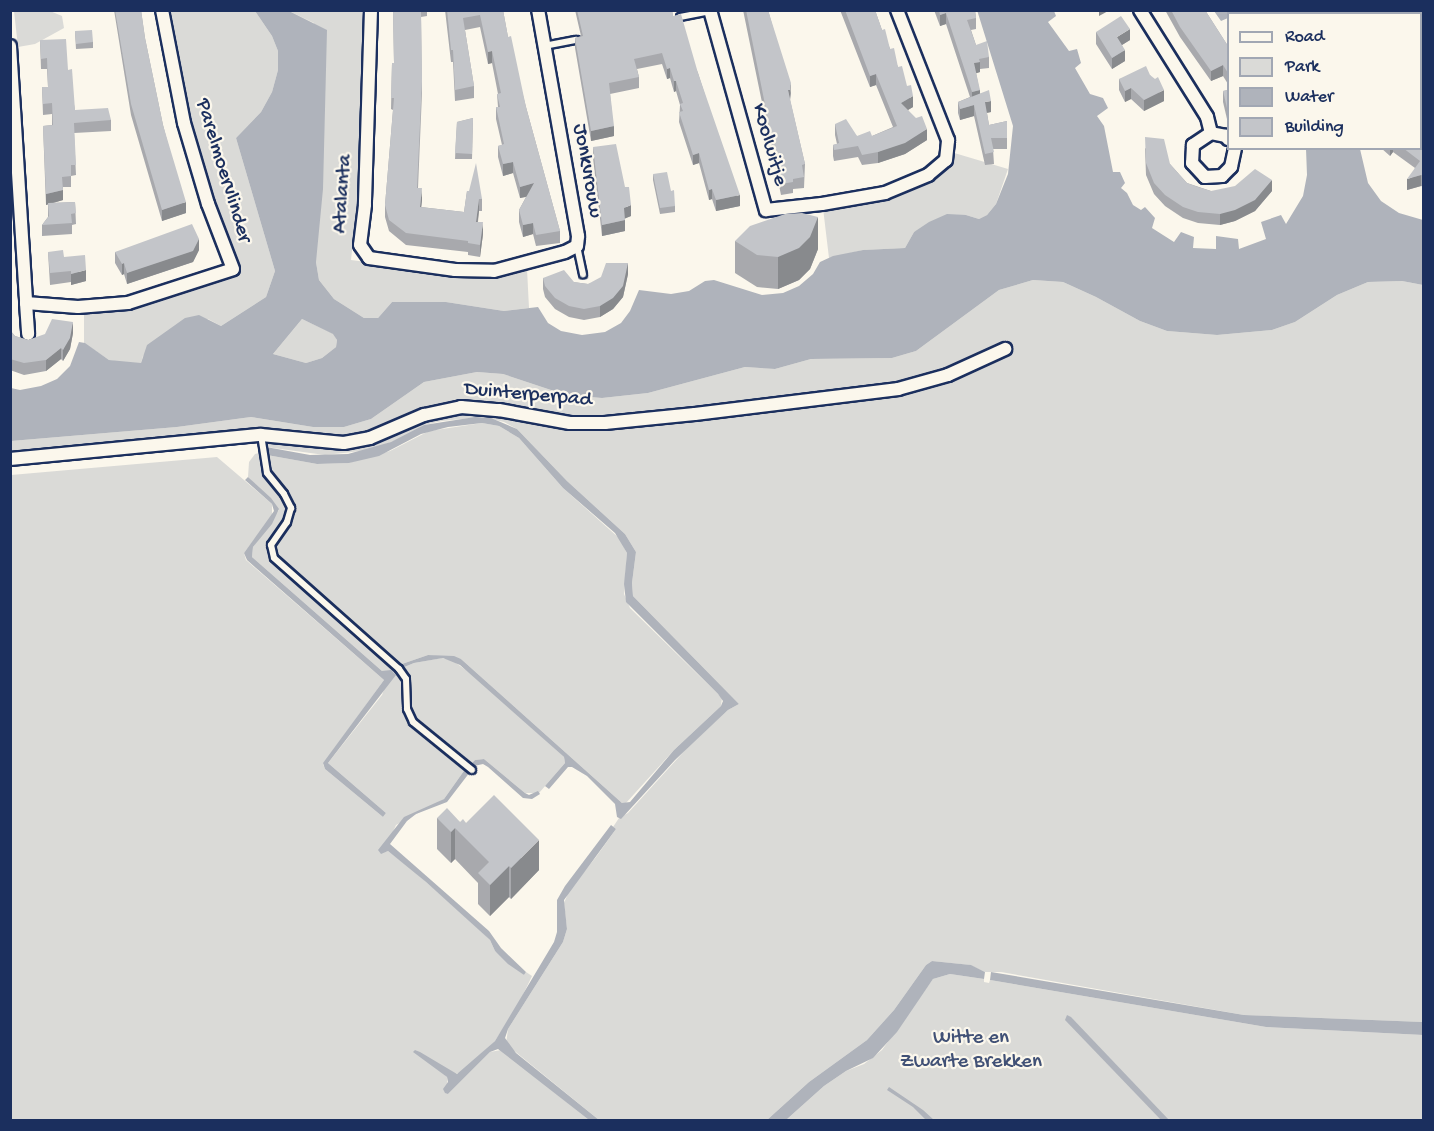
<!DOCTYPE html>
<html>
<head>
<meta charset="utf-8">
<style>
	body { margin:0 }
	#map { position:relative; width:1434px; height:1131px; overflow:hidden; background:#fbf7ec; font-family:"Gochi Hand",sans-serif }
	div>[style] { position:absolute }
	.green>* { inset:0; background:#dadad7 }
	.water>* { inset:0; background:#afb3bb }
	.roads { filter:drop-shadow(2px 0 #1b2f5e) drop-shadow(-2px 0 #1b2f5e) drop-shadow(0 2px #1b2f5e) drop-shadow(0 -2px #1b2f5e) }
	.lane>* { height:6px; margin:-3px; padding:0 3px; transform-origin:3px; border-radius:3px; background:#fbf7ec }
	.street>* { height:12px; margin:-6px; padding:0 6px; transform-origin:6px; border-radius:6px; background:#fbf7ec }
	.wall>* { inset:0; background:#a8a9ad }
	.shaded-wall>* { inset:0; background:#888a8d }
	.building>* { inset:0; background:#c3c5c9 }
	span { translate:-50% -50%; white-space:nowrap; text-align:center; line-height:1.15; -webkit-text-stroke:4.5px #fbf7ec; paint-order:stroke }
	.street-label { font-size:21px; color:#1b2f5e }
	.park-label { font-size:21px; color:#415176 }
	.frame { position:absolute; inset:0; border:12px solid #1b2f5e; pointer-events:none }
	.legend { position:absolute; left:1227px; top:12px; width:195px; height:138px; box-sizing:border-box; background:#fbf7ec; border:2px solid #a1a7b3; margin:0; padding:8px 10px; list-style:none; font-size:18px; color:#1b2f5e }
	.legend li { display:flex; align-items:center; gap:12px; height:30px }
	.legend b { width:30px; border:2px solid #a1a7b3 }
</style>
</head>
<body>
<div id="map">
	<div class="green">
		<div style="clip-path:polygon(14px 11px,50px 11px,62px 16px,64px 28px,35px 44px,18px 47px)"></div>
		<div style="clip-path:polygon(165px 11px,255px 11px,272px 36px,278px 51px,278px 70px,272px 92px,261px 112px,236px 138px,275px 271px,266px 297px,221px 326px,208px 319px,143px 356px,141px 363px,129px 364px,109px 360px,84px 343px,84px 310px,118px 310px,203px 287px,223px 278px,231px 250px,194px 150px)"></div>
		<div style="clip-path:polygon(289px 11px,366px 11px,368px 102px,351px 260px,481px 277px,527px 269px,529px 308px,504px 311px,446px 302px,392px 302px,378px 318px,364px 318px,334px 299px,319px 280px,316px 262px,314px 23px)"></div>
		<div style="clip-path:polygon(951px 152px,1008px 169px,996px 204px,987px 215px,979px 219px,966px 215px,914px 232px,905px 248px,863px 250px,829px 258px,823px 208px,931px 177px)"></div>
		<div style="clip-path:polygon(1033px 280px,1063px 282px,1096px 297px,1140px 321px,1167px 331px,1217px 335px,1272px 330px,1295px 322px,1337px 295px,1368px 282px,1402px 281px,1423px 285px,1423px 1022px,1244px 1015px,1001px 972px,985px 972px,970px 965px,932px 961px,926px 965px,894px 1010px,867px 1040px,809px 1082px,767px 1120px,599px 1120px,506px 1044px,508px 1029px,563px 942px,567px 929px,564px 903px,569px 891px,596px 857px,616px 829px,613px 827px,619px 818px,628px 813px,688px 747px,728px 710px,739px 704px,633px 596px,632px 583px,636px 552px,625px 534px,567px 481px,517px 429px,504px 422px,483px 417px,442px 421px,424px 425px,407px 436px,370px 450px,325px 455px,266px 447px,266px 441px,344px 446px,371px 441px,425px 418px,461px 411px,498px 413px,570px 427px,605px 426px,871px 396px,899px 392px,949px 378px,1006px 352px,1002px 347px,947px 372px,897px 386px,695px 411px,604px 419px,570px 419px,499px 406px,460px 404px,423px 412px,369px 435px,343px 440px,314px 439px,245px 430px,181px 441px,11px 456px,11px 441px,177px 427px,251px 417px,313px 427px,344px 427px,371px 419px,424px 382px,477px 372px,503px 374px,566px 395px,602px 398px,648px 393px,745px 367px,775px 369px,811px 359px,892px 358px,916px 351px,999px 290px)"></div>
		<div style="clip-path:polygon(302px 319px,334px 334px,337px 340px,336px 347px,322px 358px,306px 363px,273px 354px)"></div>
		<div style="clip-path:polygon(482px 423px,499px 426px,519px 438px,563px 488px,619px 538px,627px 553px,624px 594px,630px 608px,722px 698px,721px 706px,674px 750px,626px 803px,622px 803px,461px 659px,428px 655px,399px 665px,277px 556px,275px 546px,290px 524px,294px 507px,287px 491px,270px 472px,267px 455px,317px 464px,348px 463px,390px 451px,429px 431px)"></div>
		<div style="clip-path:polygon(259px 453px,264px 475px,282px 495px,288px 508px,285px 520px,268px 544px,271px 559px,395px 670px,403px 680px,404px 709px,411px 724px,466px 768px,444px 799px,396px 825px,384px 852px,388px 851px,409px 867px,467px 918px,490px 940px,495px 951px,524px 975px,526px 972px,532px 976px,518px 1005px,495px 1041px,460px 1073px,455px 1074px,415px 1050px,447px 1077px,448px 1094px,490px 1052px,501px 1050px,589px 1120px,11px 1120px,11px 475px,217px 457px,272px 504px,272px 516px,244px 553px,246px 560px,384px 680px,323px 764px,325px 769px,383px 817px,386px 813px,328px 763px,382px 695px,391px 671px,382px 671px,252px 557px,253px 547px,279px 510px,248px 477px,249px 462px,255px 454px)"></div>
		<div style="clip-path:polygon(442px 658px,452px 660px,474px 676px,564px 757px,565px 763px,539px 793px,525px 793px,484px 759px,475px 760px,471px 764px,416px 720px,410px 708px,411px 686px,402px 668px,414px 663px)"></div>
		<div style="clip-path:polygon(950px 974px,984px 979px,984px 982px,989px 983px,990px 980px,1266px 1027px,1423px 1035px,1423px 1120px,786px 1120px,824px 1086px,846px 1071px,864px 1064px,882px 1050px,933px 979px)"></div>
	</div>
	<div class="water">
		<div style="clip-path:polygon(evenodd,255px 11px,289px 11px,327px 30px,323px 189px,316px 262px,319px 280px,334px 299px,364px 318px,378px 318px,392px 302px,446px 302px,504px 311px,538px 307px,548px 323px,561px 331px,582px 335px,605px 332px,621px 323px,630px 311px,639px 290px,671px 294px,689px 291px,705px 281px,714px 280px,762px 295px,783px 293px,799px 286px,813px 274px,820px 262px,833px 256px,863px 250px,905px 248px,914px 232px,929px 222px,947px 214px,966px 215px,979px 219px,987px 215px,996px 204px,1008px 174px,1013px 126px,977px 10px,1054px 11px,1056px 16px,1048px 22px,1069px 51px,1077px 49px,1081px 63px,1075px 68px,1090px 94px,1103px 98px,1108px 108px,1097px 116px,1104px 126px,1113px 172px,1120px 172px,1125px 183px,1121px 188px,1127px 193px,1133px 205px,1141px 210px,1145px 207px,1155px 218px,1152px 228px,1174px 242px,1181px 232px,1194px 237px,1193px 248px,1216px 249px,1216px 236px,1238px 239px,1239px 249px,1266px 239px,1261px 222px,1281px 215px,1286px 224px,1303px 196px,1307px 175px,1306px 149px,1360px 149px,1368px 183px,1381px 201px,1399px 213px,1423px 220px,1423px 285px,1402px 281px,1368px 282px,1337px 295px,1295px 322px,1272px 330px,1217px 335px,1167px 331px,1140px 321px,1096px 297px,1063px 282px,1033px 280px,999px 290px,916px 351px,892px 358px,811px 359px,775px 369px,745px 367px,648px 393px,602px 398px,566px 395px,503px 374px,477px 372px,424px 382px,371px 419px,344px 427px,313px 427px,251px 417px,177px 427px,11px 441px,11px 388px,20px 390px,41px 386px,57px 379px,70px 366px,79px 342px,85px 343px,109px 360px,141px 363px,147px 345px,185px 318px,199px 315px,221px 326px,266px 297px,275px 271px,236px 138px,261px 112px,272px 92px,278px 70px,278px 51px,272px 36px,255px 11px,302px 319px,333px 334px,337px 340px,336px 347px,322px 358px,306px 363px,273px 354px,302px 319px)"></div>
		<div style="clip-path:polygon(1214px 11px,1299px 11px,1297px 14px,1228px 14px,1228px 18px,1221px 21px)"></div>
		<div style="clip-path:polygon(475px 417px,491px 418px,517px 429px,567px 481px,625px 534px,636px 552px,632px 583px,633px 596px,739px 704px,728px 710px,675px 760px,621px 819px,617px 817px,615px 804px,587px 776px,572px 767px,568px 767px,549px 789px,545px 786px,565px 763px,564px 757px,460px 665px,443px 658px,414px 663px,402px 668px,399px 665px,428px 655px,454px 656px,461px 659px,622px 803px,630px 802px,674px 750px,721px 706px,723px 701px,718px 694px,626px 602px,624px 584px,627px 553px,615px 533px,563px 488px,519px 438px,499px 426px,482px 423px,448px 427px,421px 434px,379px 456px,349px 463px,317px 464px,267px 455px,266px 447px,310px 455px,348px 454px,391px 442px,424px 425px)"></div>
		<div style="clip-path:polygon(248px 477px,271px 498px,279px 509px,272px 524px,253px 547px,252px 557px,382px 671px,391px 670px,396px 675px,328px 763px,386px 813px,383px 817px,325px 769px,323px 763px,384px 680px,247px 560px,244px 553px,274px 511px,272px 504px,245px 480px)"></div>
		<div style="clip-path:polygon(484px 759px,525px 793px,529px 795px,538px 791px,540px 794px,532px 799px,523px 798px,488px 767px,483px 764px,474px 766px,471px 764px,475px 760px)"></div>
		<div style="clip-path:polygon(466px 768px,470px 772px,447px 802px,416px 814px,407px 821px,390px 844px,489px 931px,501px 948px,526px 972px,524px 975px,508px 964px,495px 951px,490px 940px,426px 882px,388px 851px,381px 854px,378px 850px,404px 817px,444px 799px)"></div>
		<div style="clip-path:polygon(611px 825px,616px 829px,564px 900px,567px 929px,563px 942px,508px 1029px,505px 1038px,516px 1053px,599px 1120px,589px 1120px,498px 1049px,490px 1052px,448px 1094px,445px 1093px,443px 1089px,448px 1082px,447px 1077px,413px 1052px,415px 1050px,420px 1052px,457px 1074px,495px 1041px,554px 942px,557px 932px,557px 900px,565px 886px)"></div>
		<div style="clip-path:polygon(932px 961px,971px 965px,985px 972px,984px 979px,950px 974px,933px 979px,897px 1032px,873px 1058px,846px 1071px,824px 1086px,786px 1120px,767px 1120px,809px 1082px,867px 1040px,894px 1010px,926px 965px)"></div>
		<div style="clip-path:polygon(991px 972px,1244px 1015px,1423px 1022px,1423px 1035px,1266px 1027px,990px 980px)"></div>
		<div style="clip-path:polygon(1067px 1015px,1071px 1017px,1169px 1120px,1161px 1120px,1065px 1020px)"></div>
		<div style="clip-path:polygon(889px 1087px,923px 1110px,934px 1120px,926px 1120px,913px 1107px,887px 1090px)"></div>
	</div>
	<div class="roads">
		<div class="lane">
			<div style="left:680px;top:17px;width:31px;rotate:-11deg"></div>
			<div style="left:544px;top:46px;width:33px;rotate:-11deg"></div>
			<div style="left:577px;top:246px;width:29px;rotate:78deg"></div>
			<div style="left:261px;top:435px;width:38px;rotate:81deg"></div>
			<div style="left:267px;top:473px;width:27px;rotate:51deg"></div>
			<div style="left:284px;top:494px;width:16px;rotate:63deg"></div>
			<div style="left:291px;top:508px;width:15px;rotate:106deg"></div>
			<div style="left:287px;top:522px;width:28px;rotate:125deg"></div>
			<div style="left:271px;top:545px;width:13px;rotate:77deg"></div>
			<div style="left:274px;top:558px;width:167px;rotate:41.6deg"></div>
			<div style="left:399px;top:669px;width:12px;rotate:55deg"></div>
			<div style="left:406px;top:679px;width:30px;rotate:88deg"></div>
			<div style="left:407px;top:709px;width:14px;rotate:65deg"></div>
			<div style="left:413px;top:722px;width:76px;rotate:39.1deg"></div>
		</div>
		<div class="street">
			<div style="left:371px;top:10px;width:195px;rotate:91.8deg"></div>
			<div style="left:365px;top:205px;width:40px;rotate:97.1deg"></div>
			<div style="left:360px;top:245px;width:16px;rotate:55deg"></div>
			<div style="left:369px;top:258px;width:87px;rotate:7.9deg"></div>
			<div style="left:455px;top:270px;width:39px;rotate:1deg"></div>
			<div style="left:494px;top:271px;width:73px;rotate:-15deg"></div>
			<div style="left:565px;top:252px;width:13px;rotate:-27deg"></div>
			<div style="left:577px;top:246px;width:10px;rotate:-84deg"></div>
			<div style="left:578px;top:236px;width:230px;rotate:-100deg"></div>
			<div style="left:710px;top:10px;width:208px;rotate:74.4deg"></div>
			<div style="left:766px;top:210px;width:56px;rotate:-6.1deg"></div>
			<div style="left:822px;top:204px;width:64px;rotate:-9.9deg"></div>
			<div style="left:885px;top:193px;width:47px;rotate:-22.7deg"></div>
			<div style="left:928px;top:175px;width:23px;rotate:-40deg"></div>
			<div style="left:946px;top:160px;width:20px;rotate:-84deg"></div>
			<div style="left:948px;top:140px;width:140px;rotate:-111.4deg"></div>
			<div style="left:1140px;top:10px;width:126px;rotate:57.9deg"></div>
			<div style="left:1207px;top:117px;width:16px;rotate:76deg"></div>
			<div style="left:1415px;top:10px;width:6px;rotate:45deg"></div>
			<div style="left:10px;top:46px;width:257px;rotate:86.4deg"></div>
			<div style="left:26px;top:303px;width:52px;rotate:4.4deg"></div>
			<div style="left:78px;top:307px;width:50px;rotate:-4.6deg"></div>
			<div style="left:128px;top:303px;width:110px;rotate:-17.9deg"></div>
			<div style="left:233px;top:269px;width:70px;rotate:-111deg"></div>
			<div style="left:208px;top:204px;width:84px;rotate:-106.5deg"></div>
			<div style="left:184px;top:123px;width:115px;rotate:-101deg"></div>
			<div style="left:1228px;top:139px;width:4px;rotate:-124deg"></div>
			<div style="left:1226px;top:136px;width:15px;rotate:-169deg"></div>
			<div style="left:1211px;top:133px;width:22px;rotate:146deg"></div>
			<div style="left:1193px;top:145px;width:18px;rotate:93deg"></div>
			<div style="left:1192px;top:163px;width:19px;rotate:47deg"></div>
			<div style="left:1205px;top:177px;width:17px;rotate:-3deg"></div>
			<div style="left:1222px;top:176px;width:13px;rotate:-45deg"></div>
			<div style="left:1231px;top:167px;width:19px;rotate:-78deg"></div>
			<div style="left:26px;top:303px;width:31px;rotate:86deg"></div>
			<div style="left:10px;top:459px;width:252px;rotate:-5.5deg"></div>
			<div style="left:261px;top:435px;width:83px;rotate:5.5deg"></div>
			<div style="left:344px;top:443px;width:26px;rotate:-11deg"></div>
			<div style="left:370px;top:438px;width:59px;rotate:-23.1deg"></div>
			<div style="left:424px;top:415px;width:38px;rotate:-12deg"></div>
			<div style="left:461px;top:407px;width:38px;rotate:5deg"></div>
			<div style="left:499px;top:410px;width:72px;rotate:10.4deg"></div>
			<div style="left:570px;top:423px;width:35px"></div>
			<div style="left:605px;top:423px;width:90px;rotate:-5.7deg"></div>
			<div style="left:695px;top:414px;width:205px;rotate:-7deg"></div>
			<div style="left:898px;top:389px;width:52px;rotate:-15.6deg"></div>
			<div style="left:948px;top:375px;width:63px;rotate:-24.5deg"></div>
		</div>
	</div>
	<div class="wall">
		<div style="clip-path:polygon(114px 10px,141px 10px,145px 38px,163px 125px,186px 213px,162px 221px,131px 115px)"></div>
		<div style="clip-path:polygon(393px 10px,427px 10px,427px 16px,421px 17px,422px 93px,418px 188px,422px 200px,421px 207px,464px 212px,467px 191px,482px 199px,482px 211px,479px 211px,478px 222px,483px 234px,480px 257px,468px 255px,468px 252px,406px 245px,389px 231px,385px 217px,385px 205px,393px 110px,391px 109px,392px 63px,394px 63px)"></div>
		<div style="clip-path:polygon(445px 10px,503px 10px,508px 37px,526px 107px,560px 231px,560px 243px,536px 246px,533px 234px,523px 237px,519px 222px,519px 210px,526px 197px,520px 198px,513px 173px,503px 176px,498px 157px,498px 146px,502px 145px,496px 119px,496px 107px,498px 107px,497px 94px,498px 94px,492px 63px,488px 64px,480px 27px,465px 30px,474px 86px,474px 98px,455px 101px,453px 62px,451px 62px)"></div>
		<div style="clip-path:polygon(575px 10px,672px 10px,673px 16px,698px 73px,740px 206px,716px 211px,712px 199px,709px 200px,699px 163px,693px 165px,679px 122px,680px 105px,676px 91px,674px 92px,670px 78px,667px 79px,662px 64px,637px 69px,639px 77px,639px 88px,610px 94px,614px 136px,591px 141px,575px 48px,575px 38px,581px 36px)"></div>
		<div style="clip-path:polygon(743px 10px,768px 10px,791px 93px,790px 100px,805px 164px,804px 188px,793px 189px,793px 193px,781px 195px)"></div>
		<div style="clip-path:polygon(840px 10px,875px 10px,882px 30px,898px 67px,913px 107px,908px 110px,927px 140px,905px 154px,878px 163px,862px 165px,858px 157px,834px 161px,833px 156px,833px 145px,837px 144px,835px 135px,835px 124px,857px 136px,872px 136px,893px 127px,876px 85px,870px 87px)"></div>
		<div style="clip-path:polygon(934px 10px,975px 10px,976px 18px,976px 29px,971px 30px,976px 45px,989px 57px,989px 68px,980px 69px,980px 72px,976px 73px,980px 93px,991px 112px,987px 113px,989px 125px,1007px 121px,1007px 149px,993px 149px,994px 164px,985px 165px,974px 116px,960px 120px,958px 113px,958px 102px,970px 97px,946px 24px,940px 26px)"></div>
		<div style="clip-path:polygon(1165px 10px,1205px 10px,1228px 46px,1228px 84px,1223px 76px,1211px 81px,1180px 37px)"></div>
		<div style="clip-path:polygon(1336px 10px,1395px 10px,1399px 14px,1339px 14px)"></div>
		<div style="clip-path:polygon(75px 31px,93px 42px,93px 48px,76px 49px)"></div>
		<div style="clip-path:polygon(1096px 32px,1130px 40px,1122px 45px,1125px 61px,1112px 69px,1096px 44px)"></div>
		<div style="clip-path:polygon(40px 40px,68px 70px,75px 110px,111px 120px,111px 131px,74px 133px,76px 175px,71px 176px,71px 187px,63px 187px,63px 200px,53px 203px,75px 202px,76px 224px,72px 225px,72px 234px,42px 236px,42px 225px,48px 217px,48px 204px,46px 205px,43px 126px,52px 125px,52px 114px,43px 115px,42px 87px,48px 87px,47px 69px,41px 69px)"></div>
		<div style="clip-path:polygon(1150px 75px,1164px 101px,1144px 111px,1131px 99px,1125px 102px,1119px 90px,1119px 79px)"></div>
		<div style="clip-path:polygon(1228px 90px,1227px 119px,1223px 102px,1223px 91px)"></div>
		<div style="clip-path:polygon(473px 118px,472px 159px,455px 159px,457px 122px)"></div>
		<div style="clip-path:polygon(593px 147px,631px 216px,625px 218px,625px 231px,602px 236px,593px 158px)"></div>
		<div style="clip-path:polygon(1145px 148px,1170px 164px,1187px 183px,1211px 191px,1272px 191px,1255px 211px,1235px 221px,1220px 225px,1198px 223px,1183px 218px,1165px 206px,1154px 194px,1146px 175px)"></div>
		<div style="clip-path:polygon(1381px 148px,1420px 148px,1424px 150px,1424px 187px,1421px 186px,1407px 190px,1415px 168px,1393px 152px,1390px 156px)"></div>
		<div style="clip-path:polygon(653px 174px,675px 206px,675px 212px,660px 214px,653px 180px)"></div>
		<div style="clip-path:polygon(735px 241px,818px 249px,810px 269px,799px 280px,778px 289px,757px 287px,735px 273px)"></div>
		<div style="clip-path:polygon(199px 250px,193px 262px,127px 284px,124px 274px,122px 275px,115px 263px,115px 252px)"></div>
		<div style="clip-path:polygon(48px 252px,64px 257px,86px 281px,71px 285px,71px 282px,50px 285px)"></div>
		<div style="clip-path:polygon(628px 274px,623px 297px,613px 309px,600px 317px,584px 320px,569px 317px,555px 309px,545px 297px,543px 289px,543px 278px,588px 284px)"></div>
		<div style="clip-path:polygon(10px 330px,15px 336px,28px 340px,73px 333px,70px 349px,63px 361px,61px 359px,46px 371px,24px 375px,10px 370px)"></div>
		<div style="clip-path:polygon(437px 818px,466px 823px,539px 870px,511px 899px,509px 897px,490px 916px,478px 904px,478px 883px,455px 859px,451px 863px,437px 849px)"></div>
	</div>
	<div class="shaded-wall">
		<div style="clip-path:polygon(1099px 10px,1110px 10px,1099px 16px)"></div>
		<div style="clip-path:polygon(946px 13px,946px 24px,940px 26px,940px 15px)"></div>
		<div style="clip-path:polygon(1130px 29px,1130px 40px,1117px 48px,1117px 37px)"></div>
		<div style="clip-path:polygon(1125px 50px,1125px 61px,1112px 69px,1112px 58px)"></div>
		<div style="clip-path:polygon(492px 51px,492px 63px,488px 64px,488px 52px)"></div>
		<div style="clip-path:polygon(980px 62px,980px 72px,974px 74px,974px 63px)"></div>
		<div style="clip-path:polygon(1223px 65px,1223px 76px,1211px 81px,1211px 71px)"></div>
		<div style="clip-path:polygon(670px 68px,670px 78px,667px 79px,667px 69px)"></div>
		<div style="clip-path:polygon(1424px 72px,1424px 83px,1422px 84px,1422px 91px,1420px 91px,1420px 73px)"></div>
		<div style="clip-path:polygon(876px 74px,876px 85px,870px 87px,870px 76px)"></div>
		<div style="clip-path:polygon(674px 81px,676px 81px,676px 91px,674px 92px)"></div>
		<div style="clip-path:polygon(791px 83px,790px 100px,788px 90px)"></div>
		<div style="clip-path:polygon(1131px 88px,1131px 99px,1125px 102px,1125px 91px)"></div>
		<div style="clip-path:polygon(980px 90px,980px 100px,972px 103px,972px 92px)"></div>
		<div style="clip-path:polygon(1164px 90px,1164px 101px,1144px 111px,1144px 100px)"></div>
		<div style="clip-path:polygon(913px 96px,913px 107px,901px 114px,901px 103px)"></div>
		<div style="clip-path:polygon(991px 101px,991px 112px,985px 113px,985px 102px)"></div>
		<div style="clip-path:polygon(974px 105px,974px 116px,960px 120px,960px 109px)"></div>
		<div style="clip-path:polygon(1227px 108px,1228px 108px,1228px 119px,1227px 119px)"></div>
		<div style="clip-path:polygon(614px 126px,614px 136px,591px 141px,591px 131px)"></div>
		<div style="clip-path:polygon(927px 129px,927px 140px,905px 154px,878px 163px,878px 152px)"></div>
		<div style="clip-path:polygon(1390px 148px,1393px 148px,1393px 152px,1390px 156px)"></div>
		<div style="clip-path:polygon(699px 153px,699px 163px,693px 165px,693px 155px)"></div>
		<div style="clip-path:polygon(513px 162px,513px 173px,503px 176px,503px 164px)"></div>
		<div style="clip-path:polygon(1421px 175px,1421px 186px,1407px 190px,1407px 179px)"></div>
		<div style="clip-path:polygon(1272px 180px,1272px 191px,1255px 211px,1235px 221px,1220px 225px,1220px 214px)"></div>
		<div style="clip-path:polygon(534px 183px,534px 195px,520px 198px,520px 187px)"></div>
		<div style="clip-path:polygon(422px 188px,422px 200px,420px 219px,420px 207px)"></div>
		<div style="clip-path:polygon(712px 189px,712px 199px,709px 200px,709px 190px)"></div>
		<div style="clip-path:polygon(63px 190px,63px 200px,46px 205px,46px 194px)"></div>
		<div style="clip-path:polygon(740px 195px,740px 206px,716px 211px,716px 200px)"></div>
		<div style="clip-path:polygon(479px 199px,479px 211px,476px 233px,476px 222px)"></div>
		<div style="clip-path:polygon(186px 202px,186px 213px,162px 221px,162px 210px)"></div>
		<div style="clip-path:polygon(631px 205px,631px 216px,624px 219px,624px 208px)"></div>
		<div style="clip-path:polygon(818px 217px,818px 249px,810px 269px,799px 280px,778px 289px,778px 257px)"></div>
		<div style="clip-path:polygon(625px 220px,625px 231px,602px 236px,602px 225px)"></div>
		<div style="clip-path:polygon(483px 222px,483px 234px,480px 257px,480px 245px)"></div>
		<div style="clip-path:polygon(533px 223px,533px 234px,523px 237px,523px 225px)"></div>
		<div style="clip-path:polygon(199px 239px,199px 250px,193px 262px,127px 284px,127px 273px)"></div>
		<div style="clip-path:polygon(124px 263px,124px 274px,122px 275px,122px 264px)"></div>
		<div style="clip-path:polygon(628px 263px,628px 274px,623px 297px,613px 309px,600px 317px,600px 306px)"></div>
		<div style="clip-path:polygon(86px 270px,86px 281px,71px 285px,71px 274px)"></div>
		<div style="clip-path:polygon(73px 322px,73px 333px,70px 349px,63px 361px,63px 350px)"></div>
		<div style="clip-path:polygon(61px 348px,61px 359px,46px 371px,46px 360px)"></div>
		<div style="clip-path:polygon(455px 828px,455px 859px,451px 863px,451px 832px)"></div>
		<div style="clip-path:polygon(539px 840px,539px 870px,511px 899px,511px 868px)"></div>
		<div style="clip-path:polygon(509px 866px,509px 897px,490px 916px,490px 885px)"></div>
	</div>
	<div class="building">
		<div style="clip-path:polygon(115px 10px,141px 10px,145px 38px,163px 125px,186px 202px,162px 210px,131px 104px)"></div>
		<div style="clip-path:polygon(393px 10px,421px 10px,422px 81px,417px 188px,422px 188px,420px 207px,464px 212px,467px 191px,469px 191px,476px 163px,482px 199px,479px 199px,476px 222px,483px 222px,480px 245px,468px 243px,468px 241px,406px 233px,389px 220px,385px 205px,394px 98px,391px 98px,392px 63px,394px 63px)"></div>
		<div style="clip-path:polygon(447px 10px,503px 10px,508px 37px,511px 36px,526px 107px,560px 231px,536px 235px,533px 223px,523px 225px,519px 210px,534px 183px,520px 187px,513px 162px,503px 164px,498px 146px,504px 144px,496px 107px,500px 107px,497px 94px,501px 93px,492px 51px,488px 52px,480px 15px,463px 18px,474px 86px,455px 90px,453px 50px,451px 50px)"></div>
		<div style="clip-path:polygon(577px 10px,672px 10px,673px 16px,681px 14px,698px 73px,740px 195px,716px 200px,712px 189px,709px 190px,699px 153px,693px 155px,679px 112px,683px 111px,680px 104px,683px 103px,676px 81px,674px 81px,670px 68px,667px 69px,662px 53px,634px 59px,639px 77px,609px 83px,614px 126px,591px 131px,575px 38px,583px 36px)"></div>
		<div style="clip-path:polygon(746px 10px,768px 10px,791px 83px,790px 90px,788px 90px,805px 164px,802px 165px,804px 177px,793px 179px,793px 182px,781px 184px)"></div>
		<div style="clip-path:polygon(845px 10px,875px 10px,882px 30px,885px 29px,890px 49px,894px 48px,898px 67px,902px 66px,907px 86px,911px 85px,913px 96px,901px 103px,916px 118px,922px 116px,927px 129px,905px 143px,878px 152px,862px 155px,858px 146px,834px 150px,833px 145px,839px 143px,835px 124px,846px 119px,857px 136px,870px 131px,872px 136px,897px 126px,876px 74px,870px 76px)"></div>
		<div style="clip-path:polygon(939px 10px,975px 10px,976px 18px,967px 20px,976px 45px,987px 41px,989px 57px,979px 59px,980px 62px,974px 63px,980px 90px,972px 92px,946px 13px,940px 15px)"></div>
		<div style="clip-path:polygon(1171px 10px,1205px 10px,1228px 46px,1228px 73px,1223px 65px,1211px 71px,1180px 27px)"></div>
		<div style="clip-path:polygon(1349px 10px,1395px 10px,1399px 14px,1353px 14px)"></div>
		<div style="clip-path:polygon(1121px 16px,1130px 29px,1117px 37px,1125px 50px,1112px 58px,1096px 32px)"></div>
		<div style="clip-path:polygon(92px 30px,93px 42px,76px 44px,75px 31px)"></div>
		<div style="clip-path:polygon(66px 39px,68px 70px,72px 69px,75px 110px,108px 108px,111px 120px,74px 123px,76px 165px,71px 165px,71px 176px,62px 177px,63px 190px,46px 194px,43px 126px,53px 125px,52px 103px,43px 104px,42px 87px,48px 87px,47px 58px,41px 59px,40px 40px)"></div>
		<div style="clip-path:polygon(1421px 49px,1424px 62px,1424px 72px,1420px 73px)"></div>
		<div style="clip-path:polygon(1146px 66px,1150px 75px,1155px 79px,1158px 77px,1164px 90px,1144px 100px,1131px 88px,1125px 91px,1119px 79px)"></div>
		<div style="clip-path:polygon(989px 90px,991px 101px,985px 102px,989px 125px,1007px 121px,1007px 138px,991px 138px,994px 152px,985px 154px,974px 105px,960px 109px,958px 102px)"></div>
		<div style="clip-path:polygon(1228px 90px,1228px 108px,1227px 108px,1223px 91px)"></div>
		<div style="clip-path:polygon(473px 118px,472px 154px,455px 153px,457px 122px)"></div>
		<div style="clip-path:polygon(1145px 137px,1164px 139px,1170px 164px,1187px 183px,1198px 187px,1211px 191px,1235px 186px,1255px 169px,1272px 180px,1255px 200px,1235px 210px,1220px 214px,1198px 212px,1183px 207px,1165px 195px,1154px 183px,1146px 163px)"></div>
		<div style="clip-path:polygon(616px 144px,625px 187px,629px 187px,631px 205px,624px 208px,625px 220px,602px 225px,593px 147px)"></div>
		<div style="clip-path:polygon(1403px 148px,1420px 148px,1424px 150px,1424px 176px,1421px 175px,1407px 179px,1420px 161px)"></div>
		<div style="clip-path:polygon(667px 172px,671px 191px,674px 190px,675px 206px,660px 208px,653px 174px)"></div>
		<div style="clip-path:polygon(75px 202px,76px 213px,71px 214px,72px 223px,42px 225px,49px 216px,48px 203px)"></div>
		<div style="clip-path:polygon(802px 213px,818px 217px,810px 237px,799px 248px,778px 257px,757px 255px,735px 241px,750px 226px,785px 214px)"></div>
		<div style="clip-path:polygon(192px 224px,199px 239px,193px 251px,127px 273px,124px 263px,122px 264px,115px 252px)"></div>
		<div style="clip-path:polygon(63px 250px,64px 257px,85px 255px,86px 270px,71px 274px,71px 271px,50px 273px,48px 252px)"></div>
		<div style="clip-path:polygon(606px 263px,628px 263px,623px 286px,613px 298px,600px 306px,584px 309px,569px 306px,555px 298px,545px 286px,543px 278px,564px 270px,574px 282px,588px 284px,601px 277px)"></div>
		<div style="clip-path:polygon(52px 319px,73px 322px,70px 338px,63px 350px,61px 348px,46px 360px,24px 363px,10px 359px,10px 330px,15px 336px,28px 340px,45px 334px)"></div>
		<div style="clip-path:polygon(494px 795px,539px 840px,511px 868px,509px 866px,490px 885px,478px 873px,489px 862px,455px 828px,451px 832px,437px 818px,447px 808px,460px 822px,463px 819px,466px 823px)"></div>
	</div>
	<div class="street-label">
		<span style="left:768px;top:145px;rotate:74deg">Koolwitje</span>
		<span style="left:222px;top:171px;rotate:73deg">Parelmoervlinder</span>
		<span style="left:586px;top:171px;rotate:80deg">Jonkvrouw</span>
		<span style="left:344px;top:194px;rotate:-86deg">Atalanta</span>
		<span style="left:528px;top:396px;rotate:5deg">Duinterperpad</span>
	</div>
	<div class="park-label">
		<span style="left:971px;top:1051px">Witte en<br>Zwarte Brekken</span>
	</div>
	<div class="frame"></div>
	<ul class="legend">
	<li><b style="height:8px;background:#fbf7ec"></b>Road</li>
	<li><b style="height:16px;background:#dadad7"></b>Park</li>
	<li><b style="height:16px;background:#afb3bb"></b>Water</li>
	<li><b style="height:16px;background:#c3c5c9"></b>Building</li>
	</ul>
</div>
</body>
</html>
